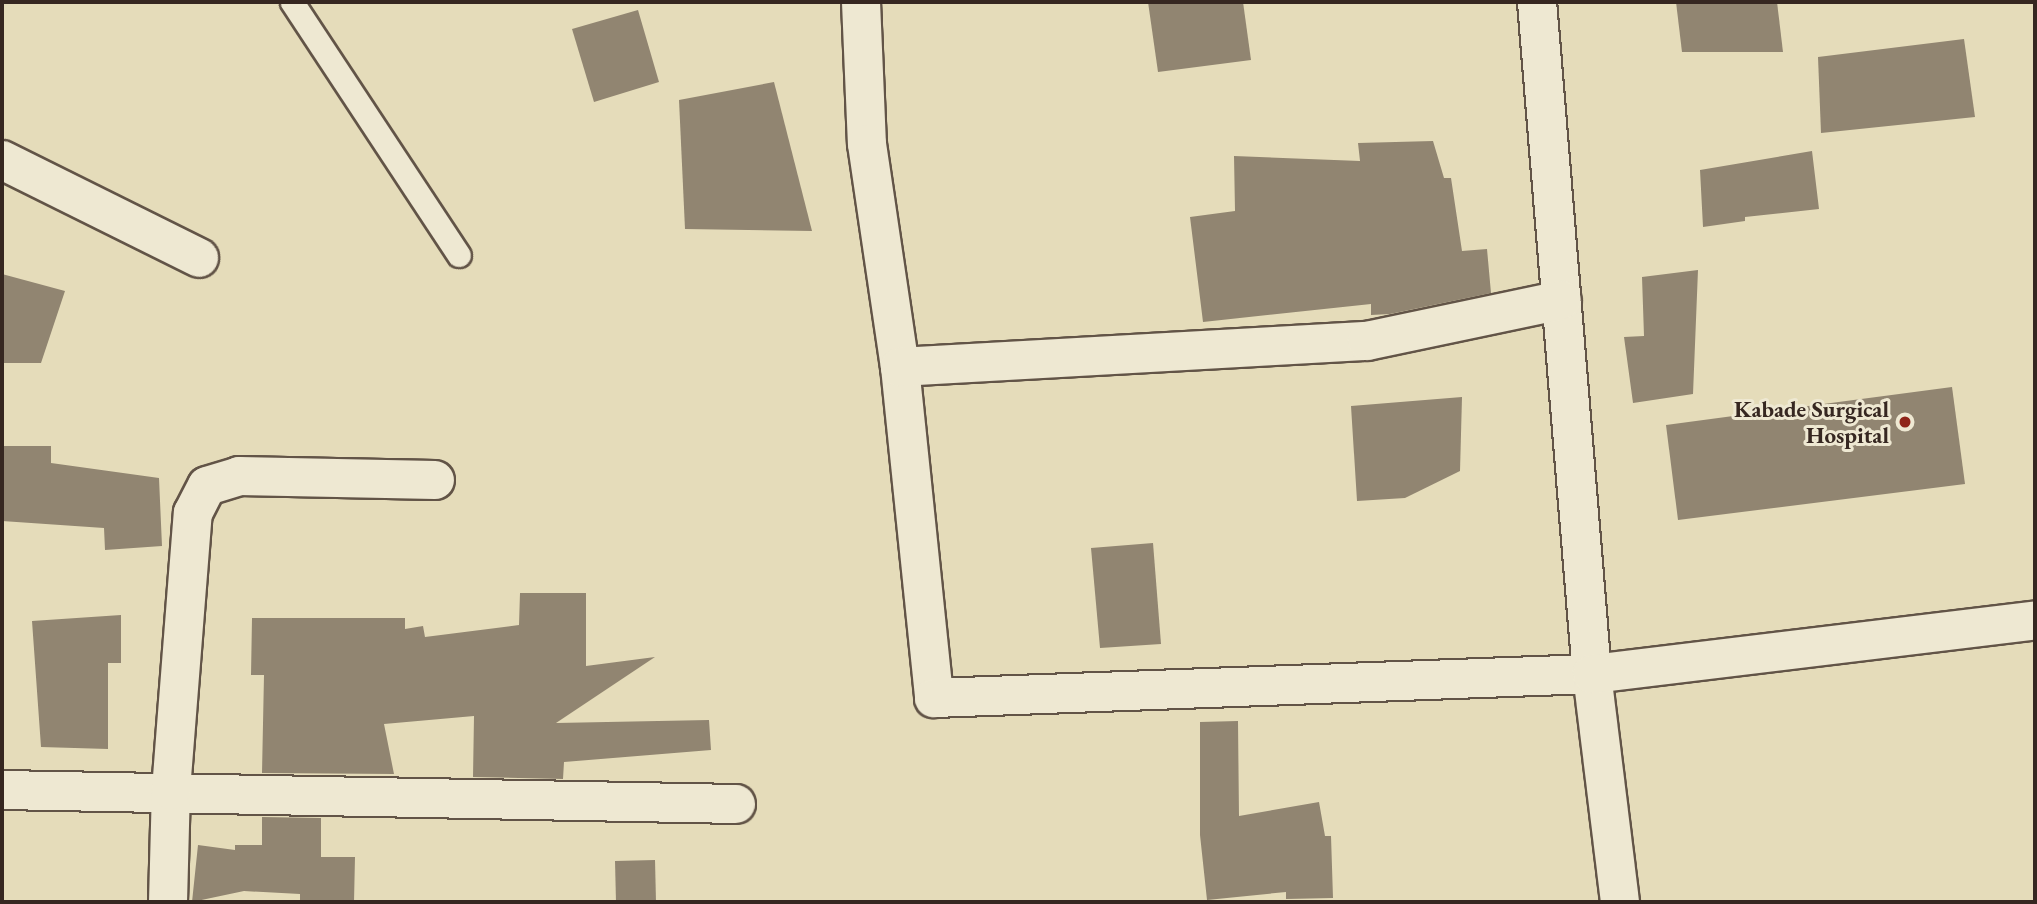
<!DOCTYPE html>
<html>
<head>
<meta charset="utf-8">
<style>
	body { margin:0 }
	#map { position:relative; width:2037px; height:904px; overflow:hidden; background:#e5dcba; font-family:"EB Garamond",serif }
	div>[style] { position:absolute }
	.building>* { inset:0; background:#918571 }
	.roads { filter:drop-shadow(2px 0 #625447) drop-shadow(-2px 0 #625447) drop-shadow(0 2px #625447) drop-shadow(0 -2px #625447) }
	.service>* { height:23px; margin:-11.5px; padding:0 11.5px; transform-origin:11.5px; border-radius:11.5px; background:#eee8d2 }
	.minor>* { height:38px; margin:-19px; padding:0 19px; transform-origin:19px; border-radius:19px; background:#eee8d2 }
	.dots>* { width:19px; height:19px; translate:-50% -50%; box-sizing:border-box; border:4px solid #eee8d2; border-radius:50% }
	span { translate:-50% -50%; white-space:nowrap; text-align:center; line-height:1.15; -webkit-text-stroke:6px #eee8d2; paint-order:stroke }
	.poi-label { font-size:23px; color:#362721; font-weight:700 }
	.right { translate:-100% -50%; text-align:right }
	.frame { position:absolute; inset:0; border:4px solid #362721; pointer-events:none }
</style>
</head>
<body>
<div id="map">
	<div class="building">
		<div style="clip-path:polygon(1148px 2px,1243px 2px,1251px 60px,1158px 72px)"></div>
		<div style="clip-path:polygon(1676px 2px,1777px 2px,1783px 52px,1682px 52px)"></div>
		<div style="clip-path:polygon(638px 10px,659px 82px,594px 102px,572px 29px)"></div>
		<div style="clip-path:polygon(1964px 39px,1975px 117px,1821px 133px,1818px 57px)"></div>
		<div style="clip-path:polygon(774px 82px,812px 231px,685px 229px,679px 100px)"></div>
		<div style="clip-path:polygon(1433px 141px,1444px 178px,1451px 178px,1462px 251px,1487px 249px,1491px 293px,1390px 314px,1371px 315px,1371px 304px,1203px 322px,1190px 217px,1235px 211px,1234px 156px,1360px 161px,1358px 143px)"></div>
		<div style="clip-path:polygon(1812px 151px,1819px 209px,1745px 217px,1745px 221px,1703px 227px,1700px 170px)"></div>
		<div style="clip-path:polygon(1698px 270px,1693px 394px,1633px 403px,1624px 337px,1644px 336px,1642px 277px)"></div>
		<div style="clip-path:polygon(2px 274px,65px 291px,41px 363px,2px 363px)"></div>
		<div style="clip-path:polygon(1952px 387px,1965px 484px,1678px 520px,1666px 425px)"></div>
		<div style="clip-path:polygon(1462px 397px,1460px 471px,1405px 498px,1357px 501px,1351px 406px)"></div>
		<div style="clip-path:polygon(2px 446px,51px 446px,51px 463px,159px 478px,162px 546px,105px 550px,104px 528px,2px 521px)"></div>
		<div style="clip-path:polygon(1153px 543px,1161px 644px,1100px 648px,1091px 548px)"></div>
		<div style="clip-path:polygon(520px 593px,586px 593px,586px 666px,655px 657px,556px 723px,709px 720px,711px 750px,564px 762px,563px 779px,473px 777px,474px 716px,384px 724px,394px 774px,262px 773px,264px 675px,251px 675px,252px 618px,405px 618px,405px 629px,423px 626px,425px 637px,519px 625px)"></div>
		<div style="clip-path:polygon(121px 615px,121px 663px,108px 663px,108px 749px,41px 747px,32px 621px)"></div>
		<div style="clip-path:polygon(1238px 721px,1239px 816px,1319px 802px,1325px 836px,1331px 836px,1333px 898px,1286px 899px,1286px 892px,1207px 900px,1200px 835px,1200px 722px)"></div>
		<div style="clip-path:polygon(262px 817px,321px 818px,321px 857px,355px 857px,354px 902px,300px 902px,300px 894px,244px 891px,192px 902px,198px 845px,235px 850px,235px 845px,262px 845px)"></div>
		<div style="clip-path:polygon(655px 860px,656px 902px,616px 902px,615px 861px)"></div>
	</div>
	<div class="roads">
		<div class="service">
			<div style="left:292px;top:2px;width:303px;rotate:56.6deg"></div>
		</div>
		<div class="minor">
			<div style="left:861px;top:2px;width:142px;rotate:87.6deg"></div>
			<div style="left:867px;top:144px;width:225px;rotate:81.6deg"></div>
			<div style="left:900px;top:367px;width:333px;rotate:84.1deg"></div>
			<div style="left:934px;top:698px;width:658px;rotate:-2.09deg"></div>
			<div style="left:1592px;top:674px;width:230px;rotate:83deg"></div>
			<div style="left:1537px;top:2px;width:674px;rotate:85.32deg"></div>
			<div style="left:1592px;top:674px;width:446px;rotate:-6.9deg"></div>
			<div style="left:2px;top:160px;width:220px;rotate:26.4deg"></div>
			<div style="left:900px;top:367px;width:468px;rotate:-3.2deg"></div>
			<div style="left:1367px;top:341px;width:199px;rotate:-11.9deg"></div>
			<div style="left:2px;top:790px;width:734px;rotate:1.09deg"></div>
			<div style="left:168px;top:902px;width:112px;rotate:-88.5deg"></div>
			<div style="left:171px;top:790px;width:278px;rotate:-85.5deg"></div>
			<div style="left:193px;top:513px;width:30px;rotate:-63deg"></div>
			<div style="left:207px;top:486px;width:34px;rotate:-17deg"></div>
			<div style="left:239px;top:476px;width:196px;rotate:1.2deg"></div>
		</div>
	</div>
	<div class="dots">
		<div style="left:1905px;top:422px;background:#8f2418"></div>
	</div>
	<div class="poi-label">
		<span class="right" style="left:1889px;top:422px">Kabade Surgical<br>Hospital</span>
	</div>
	<div class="frame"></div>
</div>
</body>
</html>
